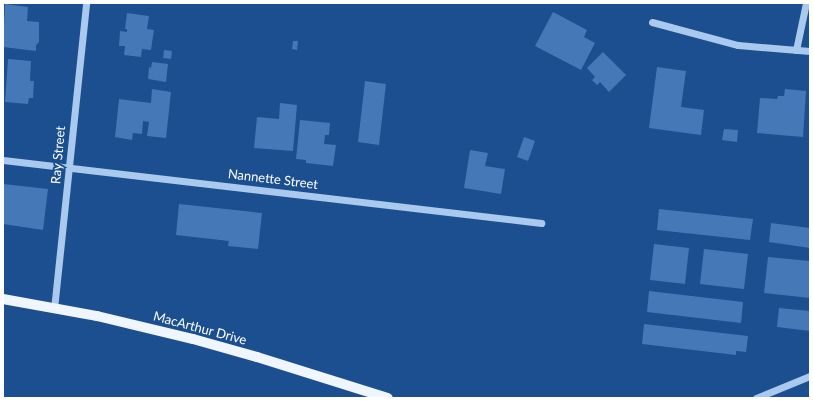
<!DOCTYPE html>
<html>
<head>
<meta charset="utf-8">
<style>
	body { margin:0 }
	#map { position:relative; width:813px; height:401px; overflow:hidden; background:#1b4f8f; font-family:Lato,sans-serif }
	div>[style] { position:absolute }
	.building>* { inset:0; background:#4478b7 }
	.minor>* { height:7px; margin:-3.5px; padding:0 3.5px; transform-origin:3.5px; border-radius:3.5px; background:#a9c9ee }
	.major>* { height:10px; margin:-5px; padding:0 5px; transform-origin:5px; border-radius:5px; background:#f0f6ff }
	span { translate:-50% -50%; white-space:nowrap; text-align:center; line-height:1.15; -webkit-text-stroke:4px #1b4f8f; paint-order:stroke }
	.street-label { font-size:13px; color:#fff }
	.frame { position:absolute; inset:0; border:4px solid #fff; pointer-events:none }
</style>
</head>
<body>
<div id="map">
	<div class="building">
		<div style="clip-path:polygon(5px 4px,28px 7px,27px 21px,39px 22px,39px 42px,36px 45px,36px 51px,3px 47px)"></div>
		<div style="clip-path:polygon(553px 12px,587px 30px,584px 37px,595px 43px,581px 70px,535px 46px)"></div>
		<div style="clip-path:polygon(127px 13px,149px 16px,147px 29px,154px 30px,151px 50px,142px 49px,141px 57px,124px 55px,125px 46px,119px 46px,120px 31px,127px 32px,127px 29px,125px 29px)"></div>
		<div style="clip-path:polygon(293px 41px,298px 41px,297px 50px,292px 49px)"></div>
		<div style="clip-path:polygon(164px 50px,172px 51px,171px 59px,163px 58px)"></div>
		<div style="clip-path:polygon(603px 52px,626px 75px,609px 92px,600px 82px,597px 85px,592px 80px,595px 77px,587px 68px)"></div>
		<div style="clip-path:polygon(8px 59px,31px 61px,30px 81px,34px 81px,33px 98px,29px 98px,28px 104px,5px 102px)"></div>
		<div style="clip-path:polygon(152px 62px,168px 64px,166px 82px,148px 79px,149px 67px,151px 68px)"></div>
		<div style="clip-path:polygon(657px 67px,686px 71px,681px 107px,704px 110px,701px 135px,649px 128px)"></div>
		<div style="clip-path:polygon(365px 81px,386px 84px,379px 145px,358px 142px)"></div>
		<div style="clip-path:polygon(152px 89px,171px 92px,166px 138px,147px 136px,149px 122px,143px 121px,142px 134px,133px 133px,132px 140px,115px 137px,119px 99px,151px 103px)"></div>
		<div style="clip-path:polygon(785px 89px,806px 91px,803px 137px,757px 133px,760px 98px,777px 99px,778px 96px,784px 96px)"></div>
		<div style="clip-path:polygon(280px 103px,297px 105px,293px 151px,254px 148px,257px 117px,279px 119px)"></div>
		<div style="clip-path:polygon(300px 120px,330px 123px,329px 135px,325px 135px,324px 144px,336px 145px,333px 166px,306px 163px,306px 160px,296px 159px)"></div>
		<div style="clip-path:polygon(724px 129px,738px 130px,737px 142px,722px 140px)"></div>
		<div style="clip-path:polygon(524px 137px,535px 141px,528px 161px,517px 157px)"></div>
		<div style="clip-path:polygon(470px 150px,488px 153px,485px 166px,505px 169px,501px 194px,464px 188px)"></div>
		<div style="clip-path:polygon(3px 184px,48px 189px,43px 230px,3px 224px)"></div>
		<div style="clip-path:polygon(179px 204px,262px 213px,258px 249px,228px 246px,229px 241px,176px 235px)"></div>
		<div style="clip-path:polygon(659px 209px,753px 219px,750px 240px,657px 230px)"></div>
		<div style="clip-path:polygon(771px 223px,810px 228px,810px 248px,769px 242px)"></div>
		<div style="clip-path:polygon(654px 244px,689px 248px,685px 284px,650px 280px)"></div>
		<div style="clip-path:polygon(704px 249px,748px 254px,744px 289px,700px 284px)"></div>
		<div style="clip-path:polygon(768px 257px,810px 261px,810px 298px,764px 293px)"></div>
		<div style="clip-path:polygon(649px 291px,743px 302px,741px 323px,647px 312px)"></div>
		<div style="clip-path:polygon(779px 308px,810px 311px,810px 331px,777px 327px)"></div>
		<div style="clip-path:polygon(644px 324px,748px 336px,746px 352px,736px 351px,736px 355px,642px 344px)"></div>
	</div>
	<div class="minor">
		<div style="left:652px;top:22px;width:89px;rotate:15deg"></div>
		<div style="left:738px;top:45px;width:72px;rotate:4.8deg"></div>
		<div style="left:796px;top:50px;width:48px;rotate:-78deg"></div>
		<div style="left:3px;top:160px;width:542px;rotate:6.68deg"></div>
		<div style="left:54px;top:309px;width:308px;rotate:-84deg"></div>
		<div style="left:756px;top:398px;width:58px;rotate:-22.2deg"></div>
	</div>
	<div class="major">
		<div style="left:3px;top:299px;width:96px;rotate:10.3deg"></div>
		<div style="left:97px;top:316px;width:99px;rotate:13.5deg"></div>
		<div style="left:193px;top:339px;width:66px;rotate:15.7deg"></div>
		<div style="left:257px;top:357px;width:137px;rotate:17.4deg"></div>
	</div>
	<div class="street-label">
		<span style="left:58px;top:155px;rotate:-85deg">Ray Street</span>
		<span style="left:273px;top:179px;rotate:7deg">Nannette Street</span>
		<span style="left:200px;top:328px;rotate:15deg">MacArthur Drive</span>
	</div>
	<div class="frame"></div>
</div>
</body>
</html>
